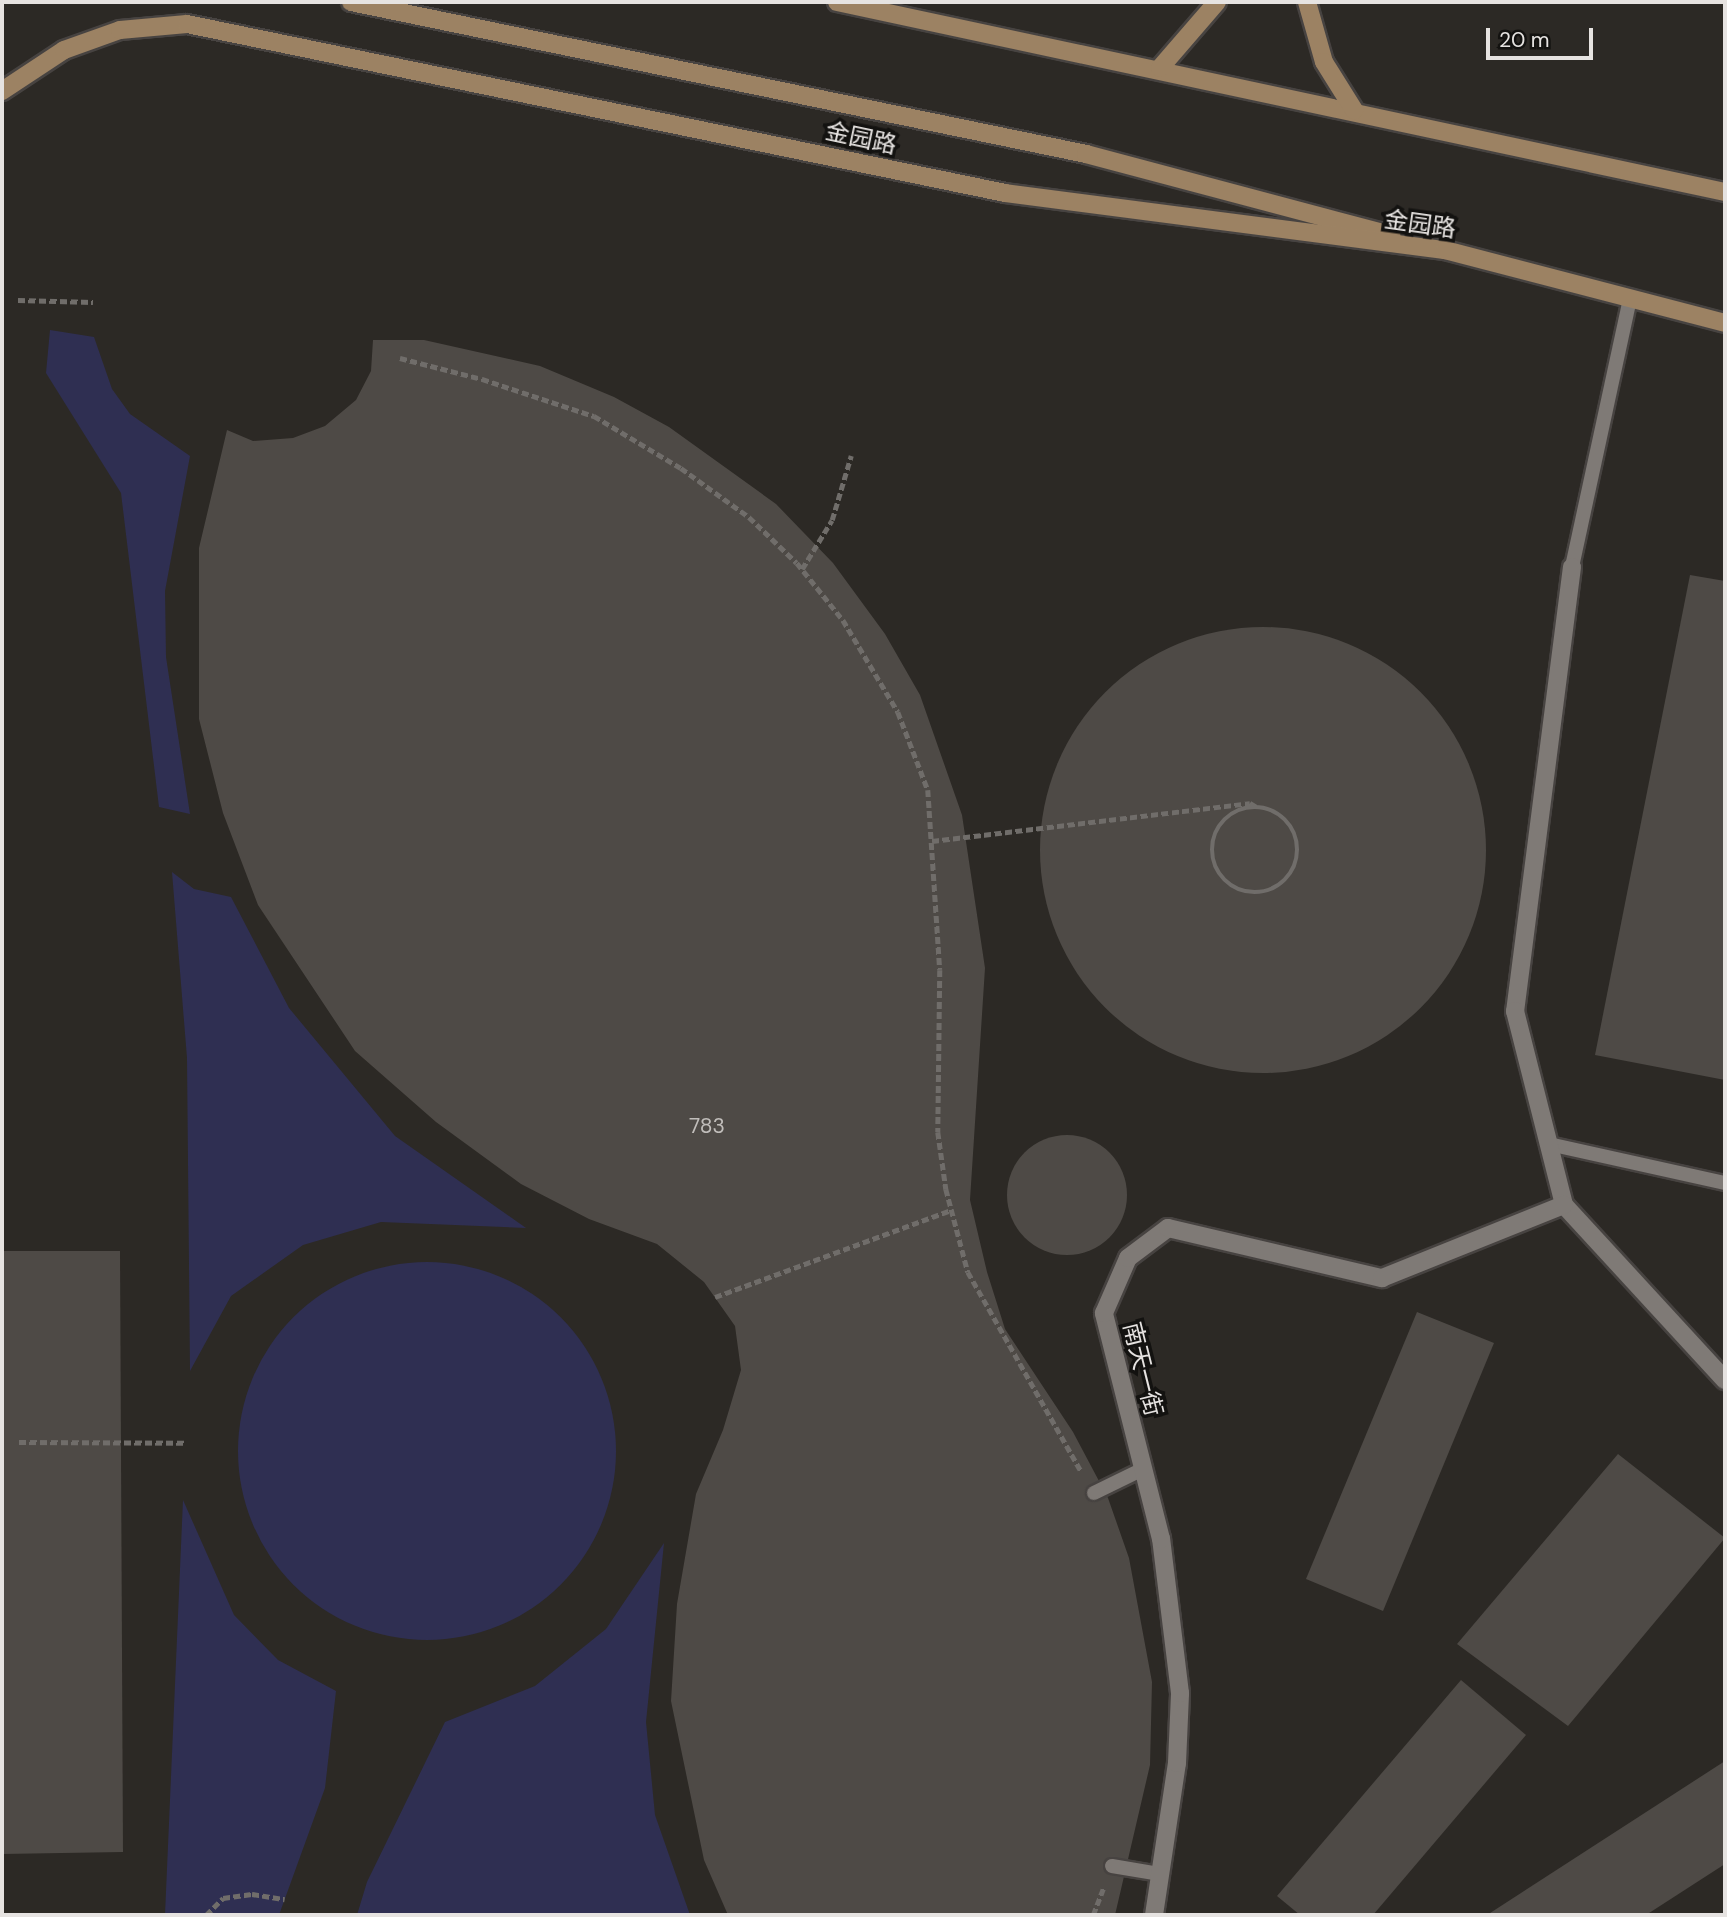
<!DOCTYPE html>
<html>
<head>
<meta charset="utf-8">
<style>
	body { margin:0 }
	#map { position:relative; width:1727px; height:1917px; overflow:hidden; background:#2c2925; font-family:"DM Sans","Noto Sans SC",sans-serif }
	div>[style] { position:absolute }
	.green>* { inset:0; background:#2f2f52 }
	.round { border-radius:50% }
	.building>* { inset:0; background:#4e4a46 }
	.path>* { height:4.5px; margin-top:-2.25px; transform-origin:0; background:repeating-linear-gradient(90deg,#706d6a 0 7px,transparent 0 10.5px) }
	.path>.ring { margin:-2.25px; padding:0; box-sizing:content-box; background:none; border:4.5px solid #706d6a; border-radius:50% }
	.roads { filter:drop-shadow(2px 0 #474341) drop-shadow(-2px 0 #474341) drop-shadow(0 2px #474341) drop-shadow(0 -2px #474341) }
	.lane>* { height:14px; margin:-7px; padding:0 7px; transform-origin:7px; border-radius:7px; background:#7f7a76 }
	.street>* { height:18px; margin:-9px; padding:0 9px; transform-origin:9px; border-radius:9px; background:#7f7a76 }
	.secondary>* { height:18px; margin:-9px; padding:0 9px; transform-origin:9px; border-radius:9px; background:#9c8263 }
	span { translate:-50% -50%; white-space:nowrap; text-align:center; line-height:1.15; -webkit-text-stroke:7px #131210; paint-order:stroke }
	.number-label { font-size:21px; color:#c0bdba }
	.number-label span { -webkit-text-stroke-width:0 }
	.street-label { font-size:24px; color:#e6e3e1 }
	.frame { position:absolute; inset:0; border:4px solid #e6e3e1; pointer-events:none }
	.scale { position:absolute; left:1486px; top:28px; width:107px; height:32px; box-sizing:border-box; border:4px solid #e6e3e1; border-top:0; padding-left:9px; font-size:21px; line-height:24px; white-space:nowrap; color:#e6e3e1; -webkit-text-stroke:5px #131210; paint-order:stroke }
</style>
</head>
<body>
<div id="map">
	<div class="green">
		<div style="clip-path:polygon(50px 330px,94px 337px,112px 389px,130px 414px,190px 456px,165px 591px,166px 657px,190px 814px,159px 807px,121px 493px,46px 373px)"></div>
		<div style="clip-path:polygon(172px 872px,194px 889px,231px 897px,289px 1008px,395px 1136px,526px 1228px,381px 1222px,303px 1245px,231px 1296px,190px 1371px,187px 1058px)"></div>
		<div class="round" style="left:238px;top:1262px;width:378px;height:378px"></div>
		<div style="clip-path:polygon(183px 1500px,234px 1615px,278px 1660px,336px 1691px,325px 1788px,279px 1915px,165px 1915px)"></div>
		<div style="clip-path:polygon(664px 1543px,646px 1722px,655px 1815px,690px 1915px,357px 1915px,367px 1882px,445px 1722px,535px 1686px,606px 1629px)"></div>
	</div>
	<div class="building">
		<div style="clip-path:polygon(373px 340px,424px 340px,540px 366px,614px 397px,669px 427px,776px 504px,833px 563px,885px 634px,920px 695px,962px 815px,985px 968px,970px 1200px,987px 1272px,1005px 1329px,1073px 1432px,1108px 1498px,1129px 1558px,1152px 1682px,1150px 1765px,1115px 1915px,728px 1915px,704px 1860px,671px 1701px,677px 1604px,696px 1494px,723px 1430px,741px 1370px,735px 1326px,704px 1282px,657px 1244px,589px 1219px,521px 1184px,436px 1122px,355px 1051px,258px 905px,223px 813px,199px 719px,199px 548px,227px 430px,253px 441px,293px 438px,325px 426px,356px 400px,371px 371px)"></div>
		<div style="clip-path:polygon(1690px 575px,1725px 581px,1725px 1080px,1595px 1055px)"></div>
		<div class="round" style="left:1040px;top:627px;width:446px;height:446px"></div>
		<div class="round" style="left:1007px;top:1135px;width:120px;height:120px"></div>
		<div style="clip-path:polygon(2px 1251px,120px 1251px,123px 1852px,2px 1854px)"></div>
		<div style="clip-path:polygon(1417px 1312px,1494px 1343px,1383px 1611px,1306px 1579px)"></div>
		<div style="clip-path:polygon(1618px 1454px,1725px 1538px,1568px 1726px,1457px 1644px)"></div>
		<div style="clip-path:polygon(1461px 1680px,1526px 1735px,1373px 1915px,1300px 1915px,1277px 1896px)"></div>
		<div style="clip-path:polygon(1725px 1761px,1725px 1864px,1646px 1915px,1487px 1915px)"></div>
	</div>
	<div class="path">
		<div style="left:18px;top:300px;width:75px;rotate:1.5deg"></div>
		<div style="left:400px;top:358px;width:85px;rotate:14.4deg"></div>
		<div style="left:482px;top:379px;width:118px;rotate:18.3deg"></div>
		<div style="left:594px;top:416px;width:101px;rotate:30.9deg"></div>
		<div style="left:681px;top:468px;width:84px;rotate:35.8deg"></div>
		<div style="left:749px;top:517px;width:66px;rotate:43.8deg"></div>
		<div style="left:797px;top:563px;width:73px;rotate:51.1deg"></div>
		<div style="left:843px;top:620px;width:107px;rotate:59.1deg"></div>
		<div style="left:898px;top:712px;width:84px;rotate:69deg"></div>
		<div style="left:928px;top:790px;width:180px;rotate:86.2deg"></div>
		<div style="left:940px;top:970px;width:162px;rotate:90.7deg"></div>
		<div style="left:938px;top:1132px;width:58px;rotate:82deg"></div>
		<div style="left:946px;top:1189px;width:86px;rotate:75.2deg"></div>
		<div style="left:968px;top:1272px;width:229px;rotate:60.4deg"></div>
		<div style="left:802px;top:569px;width:57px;rotate:-58.5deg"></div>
		<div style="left:832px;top:520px;width:67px;rotate:-73.5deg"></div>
		<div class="ring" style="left:1212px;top:807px;width:81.5px;height:81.5px"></div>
		<div style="left:932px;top:841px;width:320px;rotate:-6.8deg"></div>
		<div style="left:1250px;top:803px;width:9px;rotate:32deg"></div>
		<div style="left:715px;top:1297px;width:252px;rotate:-20.2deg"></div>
		<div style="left:19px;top:1442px;width:167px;rotate:0.3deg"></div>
		<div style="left:206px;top:1915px;width:24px;rotate:-45deg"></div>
		<div style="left:223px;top:1898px;width:29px;rotate:-8deg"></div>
		<div style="left:252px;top:1894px;width:33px;rotate:9deg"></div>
		<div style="left:1093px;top:1915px;width:30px;rotate:-69deg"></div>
	</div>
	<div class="roads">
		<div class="lane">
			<div style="left:1572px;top:567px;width:274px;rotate:-77.8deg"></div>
			<div style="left:1549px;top:1144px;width:180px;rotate:12.5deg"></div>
			<div style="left:1094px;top:1493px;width:55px;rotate:-26.1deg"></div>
			<div style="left:1112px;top:1866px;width:49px;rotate:9.5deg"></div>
		</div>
		<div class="street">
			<div style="left:1572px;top:567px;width:448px;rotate:97.3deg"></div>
			<div style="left:1515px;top:1011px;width:200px;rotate:75.8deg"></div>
			<div style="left:1564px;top:1205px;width:238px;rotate:47.4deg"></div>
			<div style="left:1154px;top:1915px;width:154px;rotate:-81.4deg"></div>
			<div style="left:1177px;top:1763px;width:70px;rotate:-87.5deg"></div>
			<div style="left:1180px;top:1693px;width:155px;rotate:-97deg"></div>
			<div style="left:1161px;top:1539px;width:233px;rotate:-104.2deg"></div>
			<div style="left:1104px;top:1313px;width:60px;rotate:-66.4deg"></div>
			<div style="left:1128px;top:1258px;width:50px;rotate:-36.9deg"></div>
			<div style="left:1168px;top:1228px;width:220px;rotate:13.2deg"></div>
			<div style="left:1382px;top:1278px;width:196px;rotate:-21.9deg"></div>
		</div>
		<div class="secondary">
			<div style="left:351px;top:2px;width:751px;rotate:11.68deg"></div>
			<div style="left:1086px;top:154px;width:316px;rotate:14.9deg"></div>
			<div style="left:837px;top:2px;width:908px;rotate:12.08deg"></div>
			<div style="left:1307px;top:2px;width:62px;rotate:74.2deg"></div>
			<div style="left:1324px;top:62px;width:57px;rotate:58deg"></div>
			<div style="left:1160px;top:68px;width:87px;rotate:-49.2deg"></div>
			<div style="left:2px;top:91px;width:74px;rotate:-33.5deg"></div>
			<div style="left:64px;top:50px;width:59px;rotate:-19.7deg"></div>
			<div style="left:120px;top:30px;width:67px;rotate:-5.1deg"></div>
			<div style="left:187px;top:24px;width:835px;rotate:11.67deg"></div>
			<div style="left:1005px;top:193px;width:444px;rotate:7.4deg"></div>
			<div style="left:1445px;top:250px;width:289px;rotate:14.6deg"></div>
		</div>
	</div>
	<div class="number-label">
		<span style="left:707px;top:1126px">783</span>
	</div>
	<div class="street-label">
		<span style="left:861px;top:138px;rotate:12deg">金园路</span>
		<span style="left:1420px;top:224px;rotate:8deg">金园路</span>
		<span style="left:1143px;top:1369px;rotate:76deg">南天一街</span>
	</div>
	<div class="frame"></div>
	<div class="scale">20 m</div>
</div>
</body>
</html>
